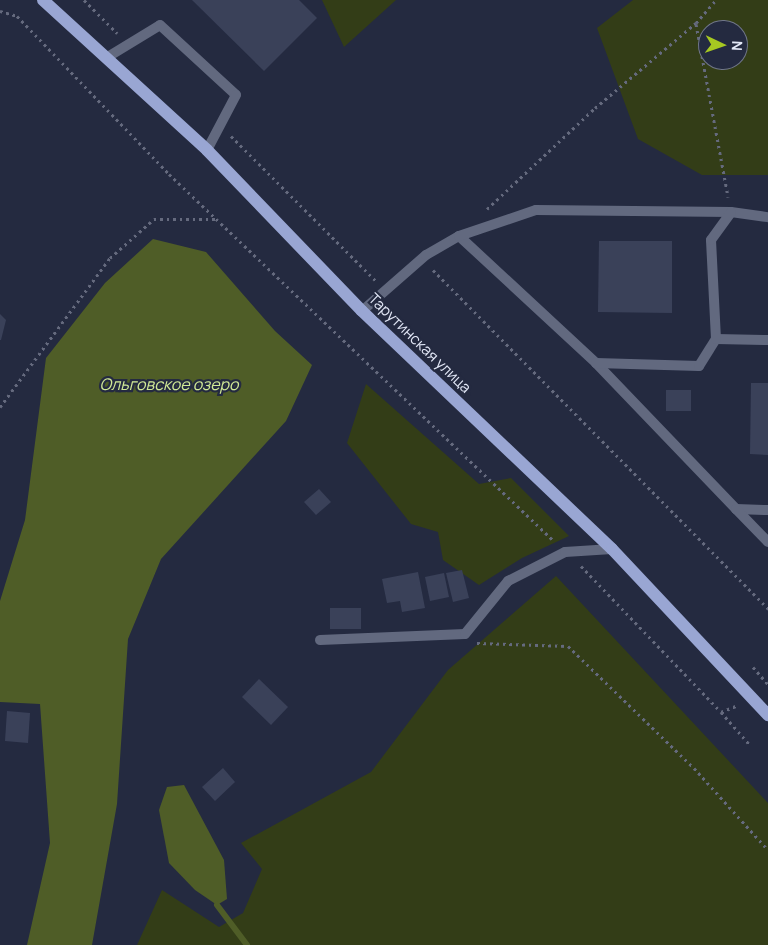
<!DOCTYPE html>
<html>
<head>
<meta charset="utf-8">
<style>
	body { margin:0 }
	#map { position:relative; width:768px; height:945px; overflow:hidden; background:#242a40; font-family:Manrope,sans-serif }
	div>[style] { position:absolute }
	.green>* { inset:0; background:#333d17 }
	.water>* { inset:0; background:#4f5d27 }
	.stream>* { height:6px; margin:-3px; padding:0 3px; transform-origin:3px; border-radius:3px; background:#4f5d27 }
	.building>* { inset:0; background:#3a4159 }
	.path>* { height:3px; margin-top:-1.5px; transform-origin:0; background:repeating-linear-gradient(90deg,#656a7e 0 2.5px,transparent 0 6.5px) }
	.lane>* { height:10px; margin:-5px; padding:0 5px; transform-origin:5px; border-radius:5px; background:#62697f }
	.primary>* { height:12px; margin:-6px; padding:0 6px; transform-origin:6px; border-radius:6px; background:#99a6d3 }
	span { translate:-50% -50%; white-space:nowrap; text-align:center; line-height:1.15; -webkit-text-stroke:4.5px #242a40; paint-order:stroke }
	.street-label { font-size:15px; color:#e3e8f7 }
	.water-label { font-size:16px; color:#d1e996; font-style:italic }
	.north { position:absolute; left:698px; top:20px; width:50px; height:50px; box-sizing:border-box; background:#242a40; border:1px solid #707689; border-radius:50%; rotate:93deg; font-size:14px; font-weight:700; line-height:20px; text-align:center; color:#e3e8f7 }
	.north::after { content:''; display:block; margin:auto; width:18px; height:22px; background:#a6c821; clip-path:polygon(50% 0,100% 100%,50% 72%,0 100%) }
</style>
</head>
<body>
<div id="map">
	<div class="green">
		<div style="clip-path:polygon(322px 0,396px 0,344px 47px)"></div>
		<div style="clip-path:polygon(evenodd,633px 0,768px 0,768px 175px,702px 175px,638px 139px,597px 28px,633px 0,708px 30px,738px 30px,738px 60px,708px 60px,708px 30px)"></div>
		<div style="clip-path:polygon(366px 384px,479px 484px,511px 478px,569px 536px,522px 558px,479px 585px,443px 560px,438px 532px,411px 524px,347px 443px)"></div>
		<div style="clip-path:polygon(556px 576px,768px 803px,768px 945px,137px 945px,162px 890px,219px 927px,243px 913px,262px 869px,241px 843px,371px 772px,448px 670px)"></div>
	</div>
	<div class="water">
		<div style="clip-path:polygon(153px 239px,206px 252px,275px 331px,312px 365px,286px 421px,161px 559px,128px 639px,117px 804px,92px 945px,27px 945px,50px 843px,40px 704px,0 702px,0 601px,25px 520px,46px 358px,105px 283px)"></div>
		<div style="clip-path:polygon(184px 785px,224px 860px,227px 899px,217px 905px,195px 890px,169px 863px,159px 810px,167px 787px)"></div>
	</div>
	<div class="stream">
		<div style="left:217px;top:905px;width:50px;rotate:53.1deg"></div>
	</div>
	<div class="building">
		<div style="clip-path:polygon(192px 0,299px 0,317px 18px,264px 71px)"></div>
		<div style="clip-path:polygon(599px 241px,672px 241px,672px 313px,598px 312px)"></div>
		<div style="clip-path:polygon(0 314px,6px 320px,1px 340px,0 340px)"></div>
		<div style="clip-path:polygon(751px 383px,768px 383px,768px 455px,750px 454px)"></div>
		<div style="clip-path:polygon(666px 390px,691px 390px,691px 411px,666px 411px)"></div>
		<div style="clip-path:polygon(319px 489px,331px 502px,316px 515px,304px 502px)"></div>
		<div style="clip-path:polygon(462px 570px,469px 598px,453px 602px,446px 573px)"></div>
		<div style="clip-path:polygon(418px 572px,425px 608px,402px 612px,400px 601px,387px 603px,382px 579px)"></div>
		<div style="clip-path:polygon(444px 573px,449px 597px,430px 601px,425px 577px)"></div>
		<div style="clip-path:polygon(330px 608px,361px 608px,361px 629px,330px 629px)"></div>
		<div style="clip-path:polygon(259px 679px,288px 707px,271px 725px,242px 697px)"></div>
		<div style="clip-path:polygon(7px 711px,30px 713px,28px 743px,5px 741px)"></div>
		<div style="clip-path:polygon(223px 768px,235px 782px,215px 801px,202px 787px)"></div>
	</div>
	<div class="path">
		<div style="left:84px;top:0;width:47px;rotate:45deg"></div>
		<div style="left:0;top:11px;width:18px;rotate:16deg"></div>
		<div style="left:17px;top:16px;width:219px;rotate:46.1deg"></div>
		<div style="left:169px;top:174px;width:532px;rotate:43.63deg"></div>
		<div style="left:696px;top:24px;width:176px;rotate:79.5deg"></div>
		<div style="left:231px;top:136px;width:204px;rotate:45deg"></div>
		<div style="left:487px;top:209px;width:148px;rotate:-43.1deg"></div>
		<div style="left:595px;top:108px;width:132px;rotate:-40.1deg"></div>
		<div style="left:696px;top:23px;width:30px;rotate:-49deg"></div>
		<div style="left:433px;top:270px;width:477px;rotate:45.3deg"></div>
		<div style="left:0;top:407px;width:185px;rotate:-53.6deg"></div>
		<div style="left:110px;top:258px;width:59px;rotate:-41.6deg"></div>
		<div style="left:154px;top:219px;width:62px"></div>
		<div style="left:581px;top:566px;width:202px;rotate:46.2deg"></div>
		<div style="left:721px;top:712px;width:18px;rotate:-22deg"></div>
		<div style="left:477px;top:643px;width:91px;rotate:1.9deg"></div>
		<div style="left:568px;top:646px;width:175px;rotate:44.1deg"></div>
		<div style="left:694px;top:768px;width:110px;rotate:47.9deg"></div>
		<div style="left:753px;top:667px;width:23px;rotate:49deg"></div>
		<div style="left:721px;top:712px;width:43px;rotate:48.8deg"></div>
	</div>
	<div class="lane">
		<div style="left:106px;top:58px;width:63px;rotate:-31.4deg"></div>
		<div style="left:160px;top:25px;width:103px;rotate:42.6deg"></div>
		<div style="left:236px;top:95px;width:62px;rotate:117.8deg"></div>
		<div style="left:459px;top:236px;width:187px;rotate:42.8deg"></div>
		<div style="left:596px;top:363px;width:202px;rotate:46.2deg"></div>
		<div style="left:736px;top:509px;width:32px;rotate:2deg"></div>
		<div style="left:362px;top:311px;width:85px;rotate:-41.2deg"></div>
		<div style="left:426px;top:255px;width:38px;rotate:-30deg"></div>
		<div style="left:459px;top:236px;width:81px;rotate:-18.7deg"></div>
		<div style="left:536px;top:210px;width:195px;rotate:0.6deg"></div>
		<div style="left:731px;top:212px;width:37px;rotate:8deg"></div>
		<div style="left:716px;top:339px;width:52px;rotate:1.1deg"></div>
		<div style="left:596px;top:363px;width:103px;rotate:1.7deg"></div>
		<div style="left:699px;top:366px;width:32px;rotate:-58deg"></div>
		<div style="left:716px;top:339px;width:99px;rotate:-92.9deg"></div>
		<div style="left:711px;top:240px;width:34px;rotate:-54deg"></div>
		<div style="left:736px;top:509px;width:46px;rotate:45.9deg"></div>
		<div style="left:320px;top:640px;width:145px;rotate:-2.4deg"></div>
		<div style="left:465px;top:634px;width:68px;rotate:-50.9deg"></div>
		<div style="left:508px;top:581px;width:64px;rotate:-27deg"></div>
		<div style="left:565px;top:552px;width:47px;rotate:-3.7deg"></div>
	</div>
	<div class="primary">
		<div style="left:43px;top:0;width:222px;rotate:42.4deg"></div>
		<div style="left:207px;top:150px;width:223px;rotate:46.1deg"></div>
		<div style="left:362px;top:311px;width:345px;rotate:43.6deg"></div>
		<div style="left:612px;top:549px;width:228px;rotate:46.8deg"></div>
	</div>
	<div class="street-label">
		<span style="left:420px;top:343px;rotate:44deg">Тарутинская улица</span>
	</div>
	<div class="water-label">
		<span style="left:169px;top:384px">Ольговское озеро</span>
	</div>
	<div class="north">N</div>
</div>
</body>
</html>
